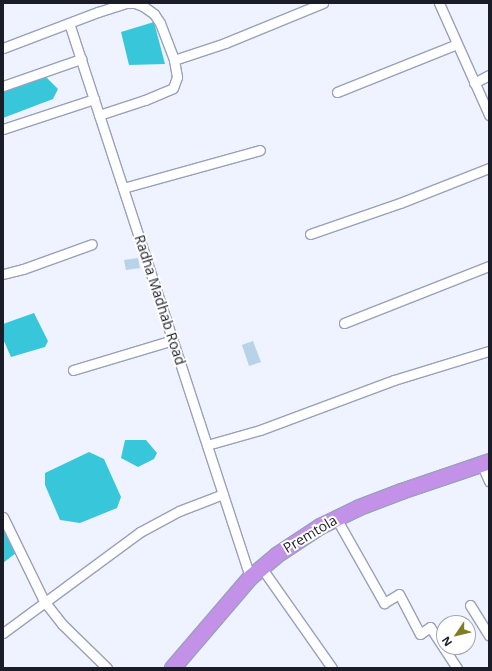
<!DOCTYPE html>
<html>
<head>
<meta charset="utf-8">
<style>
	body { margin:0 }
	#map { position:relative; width:492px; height:671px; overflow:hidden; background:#eff2ff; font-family:"Open Sans",sans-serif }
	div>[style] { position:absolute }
	.water>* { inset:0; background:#38c7da }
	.building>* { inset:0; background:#b8d3e8 }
	.roads { filter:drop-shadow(1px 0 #9aa0bc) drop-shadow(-1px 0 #9aa0bc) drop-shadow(0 1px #9aa0bc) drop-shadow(0 -1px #9aa0bc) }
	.minor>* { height:9px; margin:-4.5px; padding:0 4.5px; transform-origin:4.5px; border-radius:4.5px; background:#fff }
	.trunk>* { height:15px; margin:-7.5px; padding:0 7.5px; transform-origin:7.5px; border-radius:7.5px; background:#c392e8 }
	span { translate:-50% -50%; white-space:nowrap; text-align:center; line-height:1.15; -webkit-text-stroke:4px #fff; paint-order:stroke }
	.street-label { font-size:14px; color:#1a1d27 }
	.frame { position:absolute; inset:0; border:4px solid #1a1d27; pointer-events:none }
	.north { position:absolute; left:436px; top:615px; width:40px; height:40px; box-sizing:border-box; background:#fff; border:1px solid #a3a5a9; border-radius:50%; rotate:235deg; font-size:11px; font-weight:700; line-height:16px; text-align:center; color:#1a1d27 }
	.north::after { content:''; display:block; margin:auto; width:14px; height:18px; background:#7f7d25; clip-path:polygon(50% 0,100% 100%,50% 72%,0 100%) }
</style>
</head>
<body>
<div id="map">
	<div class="water">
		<div style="clip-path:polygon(154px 22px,165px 64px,129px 65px,121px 32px)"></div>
		<div style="clip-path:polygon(46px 77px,58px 89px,53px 99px,3px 118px,3px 92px)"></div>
		<div style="clip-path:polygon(34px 313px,48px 341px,45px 347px,11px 357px,3px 339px,3px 324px)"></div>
		<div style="clip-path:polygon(125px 440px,146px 440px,157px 453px,154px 459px,138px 467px,121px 458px)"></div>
		<div style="clip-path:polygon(89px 452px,104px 459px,121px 497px,117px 508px,80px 523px,60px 520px,45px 485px,45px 473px)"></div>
		<div style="clip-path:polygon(3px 527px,16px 553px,3px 563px)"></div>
	</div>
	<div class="building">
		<div style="clip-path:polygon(138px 258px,140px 268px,126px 270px,124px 260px)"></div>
		<div style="clip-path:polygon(253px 341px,261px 362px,249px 366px,242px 345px)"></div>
	</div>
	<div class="roads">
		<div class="minor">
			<div style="left:439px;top:3px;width:123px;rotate:65.9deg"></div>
			<div style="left:69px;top:23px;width:583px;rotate:71.91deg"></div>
			<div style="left:3px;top:48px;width:102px;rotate:-20.8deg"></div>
			<div style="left:98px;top:12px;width:28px;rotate:-18deg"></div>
			<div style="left:125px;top:3px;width:10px"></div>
			<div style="left:135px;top:3px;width:9px;rotate:21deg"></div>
			<div style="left:143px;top:6px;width:14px;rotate:36deg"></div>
			<div style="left:154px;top:14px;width:11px;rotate:56deg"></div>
			<div style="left:160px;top:23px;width:40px;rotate:69deg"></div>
			<div style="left:474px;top:83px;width:17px;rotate:-28deg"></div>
			<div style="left:3px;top:86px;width:83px;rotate:-19.1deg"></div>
			<div style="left:337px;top:92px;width:129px;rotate:-21.8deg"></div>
			<div style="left:99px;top:115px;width:48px;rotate:-18.1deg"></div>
			<div style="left:145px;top:100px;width:30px;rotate:-23deg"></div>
			<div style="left:173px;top:88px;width:12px;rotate:-70deg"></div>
			<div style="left:177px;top:77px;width:17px;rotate:-100deg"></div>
			<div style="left:174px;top:60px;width:54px;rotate:-18.4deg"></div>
			<div style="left:225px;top:43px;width:106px;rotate:-22.2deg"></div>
			<div style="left:3px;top:129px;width:96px;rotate:-18.2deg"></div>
			<div style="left:123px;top:188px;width:142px;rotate:-15.5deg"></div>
			<div style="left:310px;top:234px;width:95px;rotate:-19deg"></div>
			<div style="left:400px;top:203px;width:96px;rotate:-21.5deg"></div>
			<div style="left:3px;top:274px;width:21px;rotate:-14deg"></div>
			<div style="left:23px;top:269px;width:73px;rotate:-19.9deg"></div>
			<div style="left:344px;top:323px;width:156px;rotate:-21.5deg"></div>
			<div style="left:73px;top:370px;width:104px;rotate:-16.7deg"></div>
			<div style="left:207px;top:445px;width:55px;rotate:-15.8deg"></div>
			<div style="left:260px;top:430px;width:143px;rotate:-20.5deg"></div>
			<div style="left:394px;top:380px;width:99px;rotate:-17deg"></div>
			<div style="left:481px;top:463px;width:20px;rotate:66deg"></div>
			<div style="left:3px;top:517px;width:93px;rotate:64deg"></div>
			<div style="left:44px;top:601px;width:29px;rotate:52deg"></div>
			<div style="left:62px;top:624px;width:63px;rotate:44.4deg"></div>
			<div style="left:336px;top:518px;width:98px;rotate:60.5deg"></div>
			<div style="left:384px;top:603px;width:17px;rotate:-31deg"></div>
			<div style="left:399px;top:594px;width:45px;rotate:62.3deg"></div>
			<div style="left:420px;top:634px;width:12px;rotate:-35deg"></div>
			<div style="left:430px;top:627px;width:49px;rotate:56.6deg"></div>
			<div style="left:261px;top:567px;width:123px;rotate:54.9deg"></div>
			<div style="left:470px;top:605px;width:36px;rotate:58deg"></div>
			<div style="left:3px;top:633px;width:170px;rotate:-36.4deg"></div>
			<div style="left:140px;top:532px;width:44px;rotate:-28.3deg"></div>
			<div style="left:179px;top:511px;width:47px;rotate:-21.1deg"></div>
		</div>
		<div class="trunk">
			<div style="left:172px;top:668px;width:120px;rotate:-49.4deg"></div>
			<div style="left:250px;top:577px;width:34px;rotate:-40deg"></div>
			<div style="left:276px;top:555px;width:53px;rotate:-33.4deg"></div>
			<div style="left:320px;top:526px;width:43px;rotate:-26deg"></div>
			<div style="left:359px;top:507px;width:45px;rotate:-20.9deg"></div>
			<div style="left:401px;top:491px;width:93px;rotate:-18.8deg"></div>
		</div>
	</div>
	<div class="street-label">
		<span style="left:160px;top:300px;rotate:72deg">Radha Madhab Road</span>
		<span style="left:310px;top:534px;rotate:-31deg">Premtola</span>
	</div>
	<div class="frame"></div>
	<div class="north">N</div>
</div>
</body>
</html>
